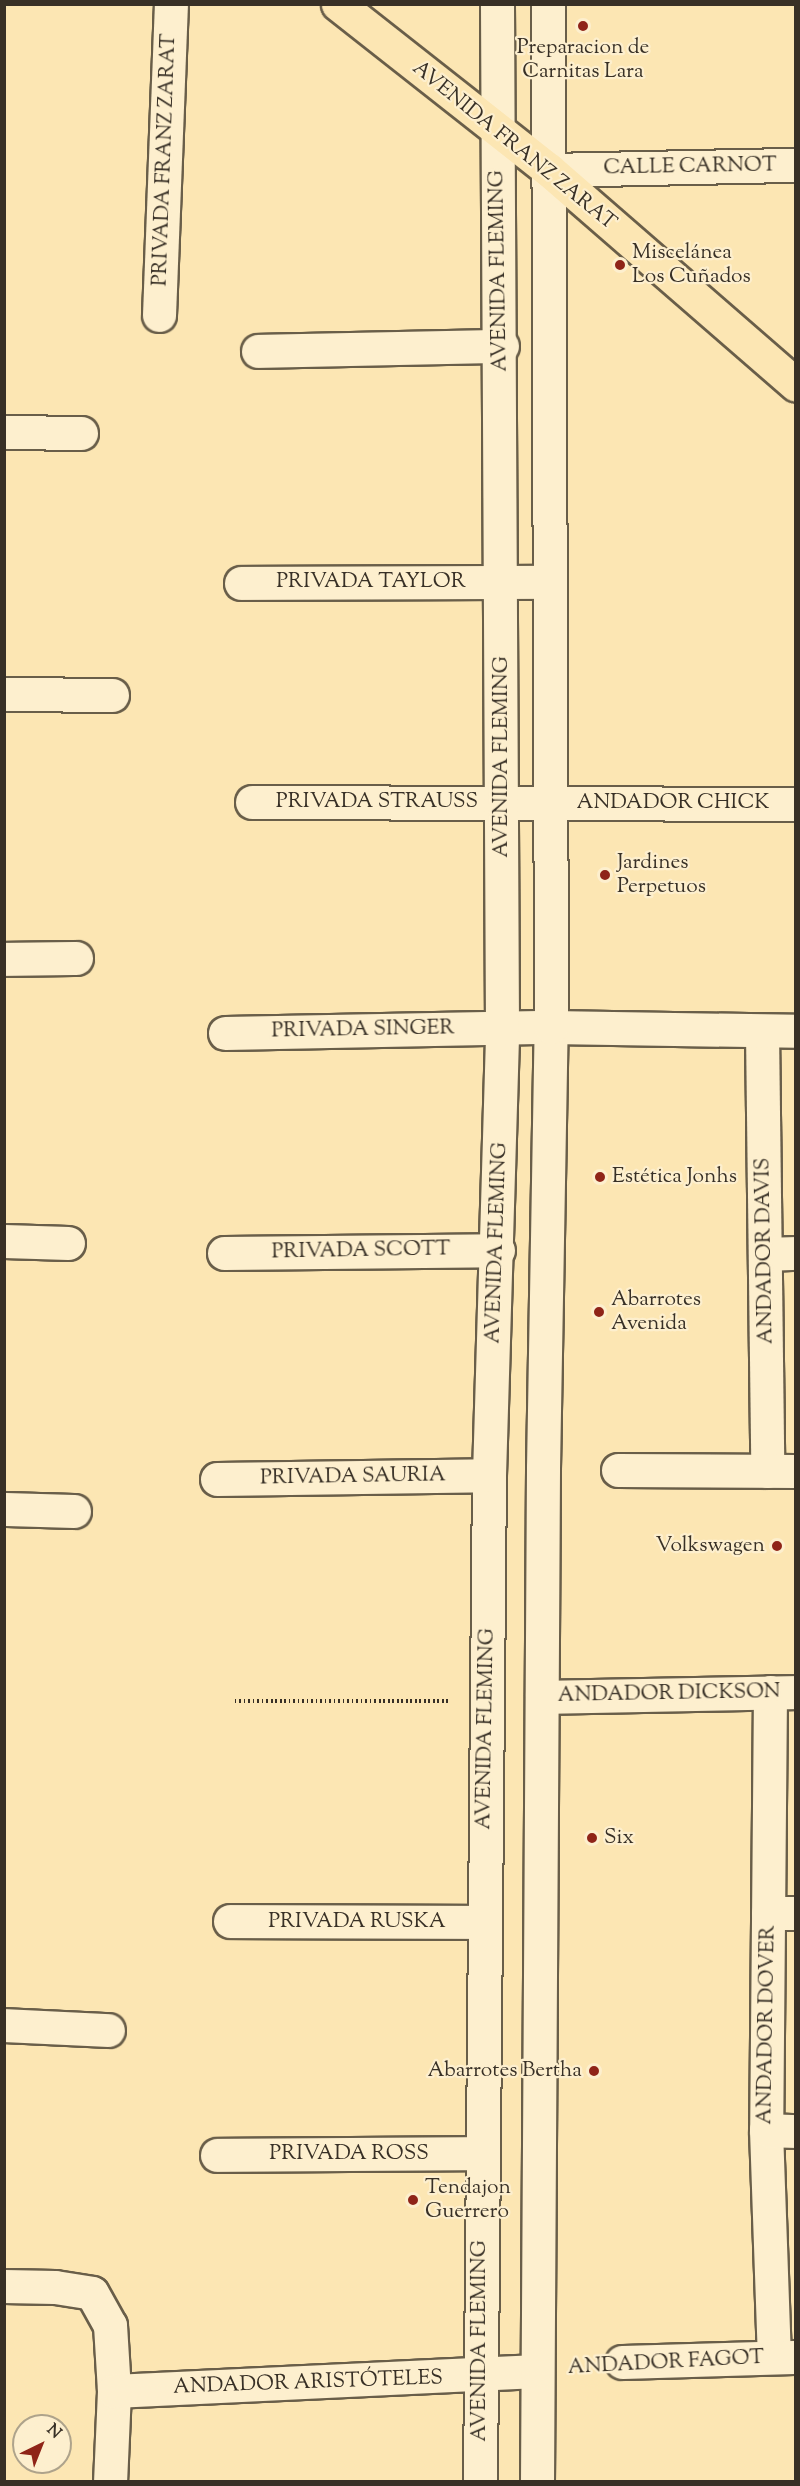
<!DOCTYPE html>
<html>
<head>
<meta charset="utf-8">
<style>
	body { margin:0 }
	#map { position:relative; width:800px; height:2486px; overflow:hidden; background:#fce6b3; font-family:"Sorts Mill Goudy",serif }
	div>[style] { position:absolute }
	.path>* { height:4px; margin-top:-2px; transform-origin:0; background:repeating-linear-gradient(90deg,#383026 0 1.5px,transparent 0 4.5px) }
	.roads { filter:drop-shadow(2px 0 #695e49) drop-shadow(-2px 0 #695e49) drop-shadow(0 2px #695e49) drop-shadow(0 -2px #695e49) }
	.minor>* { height:33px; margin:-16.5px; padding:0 16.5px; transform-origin:16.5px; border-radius:16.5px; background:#fdefce }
	.major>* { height:33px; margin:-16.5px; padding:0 16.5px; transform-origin:16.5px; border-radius:16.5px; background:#fce6b3 }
	.dots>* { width:16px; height:16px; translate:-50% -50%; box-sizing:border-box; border:3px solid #fdefce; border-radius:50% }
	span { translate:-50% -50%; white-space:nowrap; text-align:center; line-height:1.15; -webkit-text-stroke:4.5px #fdefce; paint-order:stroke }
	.poi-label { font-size:21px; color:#383026 }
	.left { translate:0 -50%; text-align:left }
	.right { translate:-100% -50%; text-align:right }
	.street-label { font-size:21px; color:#383026 }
	.frame { position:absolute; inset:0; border:6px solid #383026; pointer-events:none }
	.north { position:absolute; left:12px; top:2414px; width:60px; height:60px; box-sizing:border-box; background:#fdefce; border:2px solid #aea38b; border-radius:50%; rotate:43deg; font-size:16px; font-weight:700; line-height:24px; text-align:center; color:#383026 }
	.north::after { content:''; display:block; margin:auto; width:21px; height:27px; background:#8f2418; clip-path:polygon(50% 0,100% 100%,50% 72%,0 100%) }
</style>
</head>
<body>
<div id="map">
	<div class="path">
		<div style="left:235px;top:1701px;width:215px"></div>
	</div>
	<div class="roads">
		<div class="minor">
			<div style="left:549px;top:170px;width:247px;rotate:-1.2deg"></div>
			<div style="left:159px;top:315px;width:311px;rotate:-87.8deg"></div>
			<div style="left:258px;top:351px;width:244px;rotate:-1.2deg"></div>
			<div style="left:4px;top:432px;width:77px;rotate:0.7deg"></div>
			<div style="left:241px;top:583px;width:309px;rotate:-0.2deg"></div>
			<div style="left:4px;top:694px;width:108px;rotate:0.5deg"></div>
			<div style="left:252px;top:802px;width:544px;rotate:0.21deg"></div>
			<div style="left:4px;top:959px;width:72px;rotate:-0.8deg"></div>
			<div style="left:762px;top:1031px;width:440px;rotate:89.3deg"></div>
			<div style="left:225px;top:1033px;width:326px;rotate:-1.1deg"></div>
			<div style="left:551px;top:1027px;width:245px;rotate:0.9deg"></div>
			<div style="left:4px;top:1241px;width:64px;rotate:1.8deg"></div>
			<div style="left:224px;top:1253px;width:274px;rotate:-0.6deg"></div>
			<div style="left:766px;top:1254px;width:30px;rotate:-2deg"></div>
			<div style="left:618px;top:1470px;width:178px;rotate:0.3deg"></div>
			<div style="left:217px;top:1479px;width:272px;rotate:-0.8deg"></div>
			<div style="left:4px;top:1509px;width:70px;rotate:1.6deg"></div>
			<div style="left:770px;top:1692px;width:438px;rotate:90.5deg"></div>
			<div style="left:766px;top:2130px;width:227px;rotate:88deg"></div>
			<div style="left:542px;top:1697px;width:254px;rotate:-1.1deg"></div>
			<div style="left:768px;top:1913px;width:28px"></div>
			<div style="left:230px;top:1921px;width:254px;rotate:0.2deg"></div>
			<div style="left:4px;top:2025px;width:104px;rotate:2.8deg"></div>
			<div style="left:766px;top:2130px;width:30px;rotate:2deg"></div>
			<div style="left:217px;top:2155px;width:265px;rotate:-0.4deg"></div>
			<div style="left:4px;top:2286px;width:51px;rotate:1.1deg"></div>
			<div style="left:55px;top:2287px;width:37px;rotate:9deg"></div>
			<div style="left:92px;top:2293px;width:37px;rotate:61deg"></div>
			<div style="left:110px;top:2325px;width:66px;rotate:86.5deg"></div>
			<div style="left:114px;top:2391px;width:91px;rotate:92.5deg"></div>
			<div style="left:622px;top:2362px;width:172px;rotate:-1.7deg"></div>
			<div style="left:114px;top:2391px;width:423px;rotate:-2.7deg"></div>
			<div style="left:480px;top:2482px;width:1007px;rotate:-89.49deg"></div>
			<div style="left:489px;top:1475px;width:447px;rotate:-88.3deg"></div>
			<div style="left:502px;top:1028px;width:1024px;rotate:-90.28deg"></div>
			<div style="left:537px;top:2482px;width:1014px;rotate:-89.66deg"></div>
			<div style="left:543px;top:1468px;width:441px;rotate:-89deg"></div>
			<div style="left:551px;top:1027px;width:1023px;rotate:-90.17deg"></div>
		</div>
		<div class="major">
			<div style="left:338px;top:4px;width:268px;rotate:38.2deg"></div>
			<div style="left:549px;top:170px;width:327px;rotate:41deg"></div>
		</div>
	</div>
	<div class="dots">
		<div style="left:583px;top:26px;background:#8f2418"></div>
		<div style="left:620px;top:265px;background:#8f2418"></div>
		<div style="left:605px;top:875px;background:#8f2418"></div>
		<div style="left:600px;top:1177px;background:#8f2418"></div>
		<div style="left:599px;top:1312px;background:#8f2418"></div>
		<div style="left:777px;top:1546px;background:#8f2418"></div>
		<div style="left:592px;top:1838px;background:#8f2418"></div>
		<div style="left:594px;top:2071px;background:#8f2418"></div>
		<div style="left:413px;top:2200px;background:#8f2418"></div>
	</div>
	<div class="poi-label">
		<span style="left:583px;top:60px">Preparacion de<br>Carnitas Lara</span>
		<span class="left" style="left:632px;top:265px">Miscelánea<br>Los Cuñados</span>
		<span class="left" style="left:617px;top:875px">Jardines<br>Perpetuos</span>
		<span class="left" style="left:612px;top:1177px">Estética Jonhs</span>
		<span class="left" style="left:611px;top:1312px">Abarrotes<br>Avenida</span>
		<span class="right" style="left:765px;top:1546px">Volkswagen</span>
		<span class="left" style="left:604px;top:1838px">Six</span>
		<span class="right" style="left:582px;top:2071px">Abarrotes Bertha</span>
		<span class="left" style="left:425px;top:2200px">Tendajon<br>Guerrero</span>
	</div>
	<div class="street-label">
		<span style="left:514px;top:146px;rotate:39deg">AVENIDA FRANZ ZARAT</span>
		<span style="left:165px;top:160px;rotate:-88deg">PRIVADA FRANZ ZARAT</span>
		<span style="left:690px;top:167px;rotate:-1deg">CALLE CARNOT</span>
		<span style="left:499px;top:271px;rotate:-91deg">AVENIDA FLEMING</span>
		<span style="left:371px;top:582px">PRIVADA TAYLOR</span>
		<span style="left:502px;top:757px;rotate:-90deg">AVENIDA FLEMING</span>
		<span style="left:377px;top:802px">PRIVADA STRAUSS</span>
		<span style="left:673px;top:803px">ANDADOR CHICK</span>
		<span style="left:363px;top:1030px;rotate:-1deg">PRIVADA SINGER</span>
		<span style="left:497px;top:1243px;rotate:-88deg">AVENIDA FLEMING</span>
		<span style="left:361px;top:1251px;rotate:-1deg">PRIVADA SCOTT</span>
		<span style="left:765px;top:1251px;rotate:-91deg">ANDADOR DAVIS</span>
		<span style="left:353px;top:1477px;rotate:-1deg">PRIVADA SAURIA</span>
		<span style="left:669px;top:1694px;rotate:-1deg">ANDADOR DICKSON</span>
		<span style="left:486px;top:1729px;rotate:-89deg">AVENIDA FLEMING</span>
		<span style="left:357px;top:1922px">PRIVADA RUSKA</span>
		<span style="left:767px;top:2025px;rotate:-89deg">ANDADOR DOVER</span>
		<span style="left:349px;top:2154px">PRIVADA ROSS</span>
		<span style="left:480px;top:2341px;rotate:-90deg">AVENIDA FLEMING</span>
		<span style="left:666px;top:2363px;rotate:-3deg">ANDADOR FAGOT</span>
		<span style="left:308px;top:2383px;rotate:-2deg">ANDADOR ARISTÓTELES</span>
	</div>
	<div class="frame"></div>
	<div class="north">N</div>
</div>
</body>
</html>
